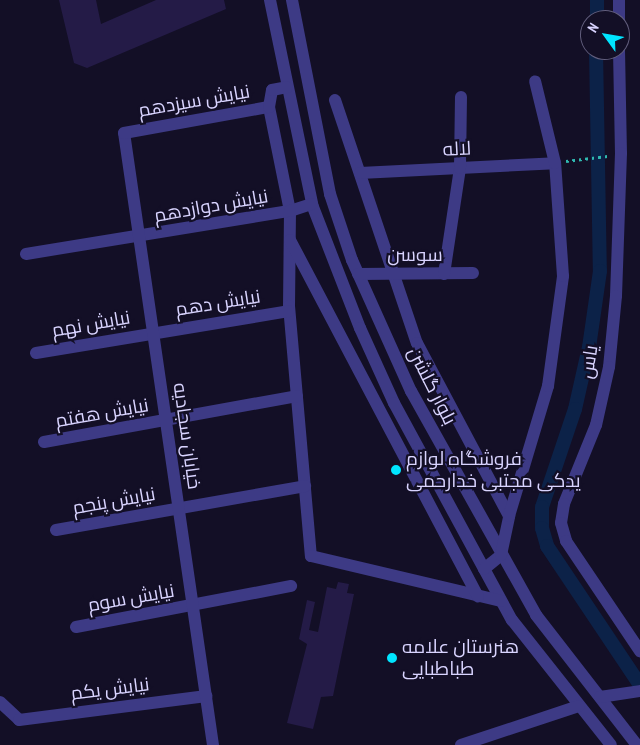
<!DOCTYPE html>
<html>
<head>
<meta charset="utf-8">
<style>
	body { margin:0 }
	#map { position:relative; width:640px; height:745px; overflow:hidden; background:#130f26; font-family:"PT Sans Narrow",Cairo,sans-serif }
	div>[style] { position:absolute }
	.canal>* { height:14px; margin:-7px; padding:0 7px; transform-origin:7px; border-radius:7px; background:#0c2248 }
	.building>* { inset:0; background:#241b47 }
	.path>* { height:2.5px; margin-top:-1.25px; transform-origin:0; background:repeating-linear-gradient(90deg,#2fb8b0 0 2.5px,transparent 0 6.5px) }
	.minor>* { height:12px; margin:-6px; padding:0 6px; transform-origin:6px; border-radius:6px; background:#3d3a85 }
	.dots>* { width:14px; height:14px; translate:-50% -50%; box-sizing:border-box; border:2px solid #130f26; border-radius:50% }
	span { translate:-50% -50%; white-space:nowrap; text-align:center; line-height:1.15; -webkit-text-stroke:4.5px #130f26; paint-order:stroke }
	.street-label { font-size:19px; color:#d9d4ff }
	.poi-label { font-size:19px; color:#d9d4ff }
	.left { translate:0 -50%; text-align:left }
	.north { position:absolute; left:580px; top:10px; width:50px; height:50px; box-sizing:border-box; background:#130f26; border:1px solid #625e7d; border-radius:50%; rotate:302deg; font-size:14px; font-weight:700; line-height:20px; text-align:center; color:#d9d4ff }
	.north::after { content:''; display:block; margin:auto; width:18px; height:22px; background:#00e5ff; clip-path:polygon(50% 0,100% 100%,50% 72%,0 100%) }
</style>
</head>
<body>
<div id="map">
	<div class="canal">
		<div style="left:597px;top:20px;width:20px;rotate:-90deg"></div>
		<div style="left:596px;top:50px;width:221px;rotate:89deg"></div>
		<div style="left:600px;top:271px;width:77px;rotate:98.2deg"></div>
		<div style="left:589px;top:347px;width:64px;rotate:102.7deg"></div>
		<div style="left:575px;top:409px;width:103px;rotate:108.6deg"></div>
		<div style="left:542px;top:507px;width:21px;rotate:90deg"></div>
		<div style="left:542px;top:528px;width:19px;rotate:74deg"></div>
		<div style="left:547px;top:546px;width:167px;rotate:56.2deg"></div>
	</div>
	<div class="building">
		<div style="clip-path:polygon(59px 0,96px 0,101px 24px,156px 0,224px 0,226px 9px,87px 68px,74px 63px)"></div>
		<div style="clip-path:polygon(338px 582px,349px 584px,347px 593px,354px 594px,333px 696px,321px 697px,313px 729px,287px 723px,307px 644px,299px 639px,307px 600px,315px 602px,309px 630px,318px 632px,327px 587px,336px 589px)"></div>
	</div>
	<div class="path">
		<div style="left:566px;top:161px;width:42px;rotate:-6.8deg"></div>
	</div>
	<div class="minor">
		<div style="left:270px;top:0;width:211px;rotate:78.3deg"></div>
		<div style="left:313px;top:207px;width:130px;rotate:68.8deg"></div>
		<div style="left:360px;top:328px;width:82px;rotate:65.6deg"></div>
		<div style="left:394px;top:403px;width:247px;rotate:61.5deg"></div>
		<div style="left:512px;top:620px;width:159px;rotate:51.6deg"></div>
		<div style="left:292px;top:0;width:198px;rotate:78.9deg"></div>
		<div style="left:330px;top:194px;width:70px;rotate:71.6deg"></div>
		<div style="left:352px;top:260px;width:144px;rotate:65.8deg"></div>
		<div style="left:411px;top:391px;width:257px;rotate:60.8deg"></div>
		<div style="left:536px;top:615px;width:165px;rotate:52.2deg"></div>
		<div style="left:619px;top:20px;width:20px;rotate:-90deg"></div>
		<div style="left:619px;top:50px;width:103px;rotate:88.9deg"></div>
		<div style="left:621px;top:153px;width:143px;rotate:92deg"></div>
		<div style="left:616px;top:296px;width:71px;rotate:95.6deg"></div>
		<div style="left:609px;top:367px;width:59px;rotate:102.6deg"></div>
		<div style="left:596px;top:425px;width:85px;rotate:112.1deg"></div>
		<div style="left:564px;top:504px;width:19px;rotate:99deg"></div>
		<div style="left:561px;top:523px;width:19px;rotate:74deg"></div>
		<div style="left:566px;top:541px;width:133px;rotate:56.1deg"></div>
		<div style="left:335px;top:100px;width:256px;rotate:71.4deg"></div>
		<div style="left:417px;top:343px;width:196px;rotate:62deg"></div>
		<div style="left:269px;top:107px;width:106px;rotate:78.6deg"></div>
		<div style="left:290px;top:211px;width:95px;rotate:90.6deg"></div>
		<div style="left:289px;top:306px;width:251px;rotate:85deg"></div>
		<div style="left:311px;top:556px;width:195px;rotate:13.3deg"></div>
		<div style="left:360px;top:173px;width:195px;rotate:-2.9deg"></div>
		<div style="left:290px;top:240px;width:403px;rotate:62.2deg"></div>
		<div style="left:26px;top:254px;width:267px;rotate:-9.3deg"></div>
		<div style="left:290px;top:211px;width:23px;rotate:-18deg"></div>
		<div style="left:358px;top:274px;width:115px;rotate:-0.5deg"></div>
		<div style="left:444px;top:274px;width:107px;rotate:-81.4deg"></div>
		<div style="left:460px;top:168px;width:71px;rotate:-89.2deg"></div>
		<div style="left:36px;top:353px;width:256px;rotate:-9.4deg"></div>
		<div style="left:44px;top:442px;width:257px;rotate:-10.3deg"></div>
		<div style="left:56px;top:530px;width:253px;rotate:-10deg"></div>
		<div style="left:484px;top:569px;width:22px;rotate:-39deg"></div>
		<div style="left:501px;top:555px;width:40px;rotate:-78deg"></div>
		<div style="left:509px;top:516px;width:136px;rotate:-73.3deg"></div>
		<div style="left:548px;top:386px;width:111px;rotate:-82.2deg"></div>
		<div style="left:563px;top:276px;width:113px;rotate:-94deg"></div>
		<div style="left:555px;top:163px;width:84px;rotate:-103.7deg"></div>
		<div style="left:76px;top:627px;width:219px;rotate:-10.8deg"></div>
		<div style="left:600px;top:697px;width:40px;rotate:-8.5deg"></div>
		<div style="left:0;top:702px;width:26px;rotate:43deg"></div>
		<div style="left:19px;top:720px;width:189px;rotate:-7.3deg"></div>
		<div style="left:213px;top:745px;width:618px;rotate:-98.27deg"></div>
		<div style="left:124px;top:133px;width:147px;rotate:-10.2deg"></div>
		<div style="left:269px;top:107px;width:17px;rotate:-80deg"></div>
		<div style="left:272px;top:90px;width:15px;rotate:-11deg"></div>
		<div style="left:461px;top:745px;width:124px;rotate:-18.3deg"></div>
	</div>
	<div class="dots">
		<div style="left:396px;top:470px;background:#00e5ff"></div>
		<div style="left:392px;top:658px;background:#00e5ff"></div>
	</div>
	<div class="street-label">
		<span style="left:194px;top:101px;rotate:-10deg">نیایش سیزدهم</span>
		<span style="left:457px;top:149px;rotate:-3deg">لاله</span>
		<span style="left:211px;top:206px;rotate:-10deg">نیایش دوازدهم</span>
		<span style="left:415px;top:255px">سوسن</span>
		<span style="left:218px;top:303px;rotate:-9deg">نیایش دهم</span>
		<span style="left:91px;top:324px;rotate:-10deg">نیایش نهم</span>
		<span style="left:589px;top:362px;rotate:-81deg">یاس</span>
		<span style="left:432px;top:386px;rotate:63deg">بلوار گلشن</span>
		<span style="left:102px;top:413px;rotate:-10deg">نیایش هفتم</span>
		<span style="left:187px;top:436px;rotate:82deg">خیابان سجادیه</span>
		<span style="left:114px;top:501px;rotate:-10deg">نیایش پنجم</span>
		<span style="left:131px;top:598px;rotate:-10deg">نیایش سوم</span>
		<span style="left:110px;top:689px;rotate:-7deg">نیایش یکم</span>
	</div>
	<div class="poi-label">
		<span class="left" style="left:406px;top:470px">فروشگاه لوازم<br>یدکی مجتبی خدارحمی</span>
		<span class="left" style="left:402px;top:658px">هنرستان علامه<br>طباطبایی</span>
	</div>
	<div class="north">N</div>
</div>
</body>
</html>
